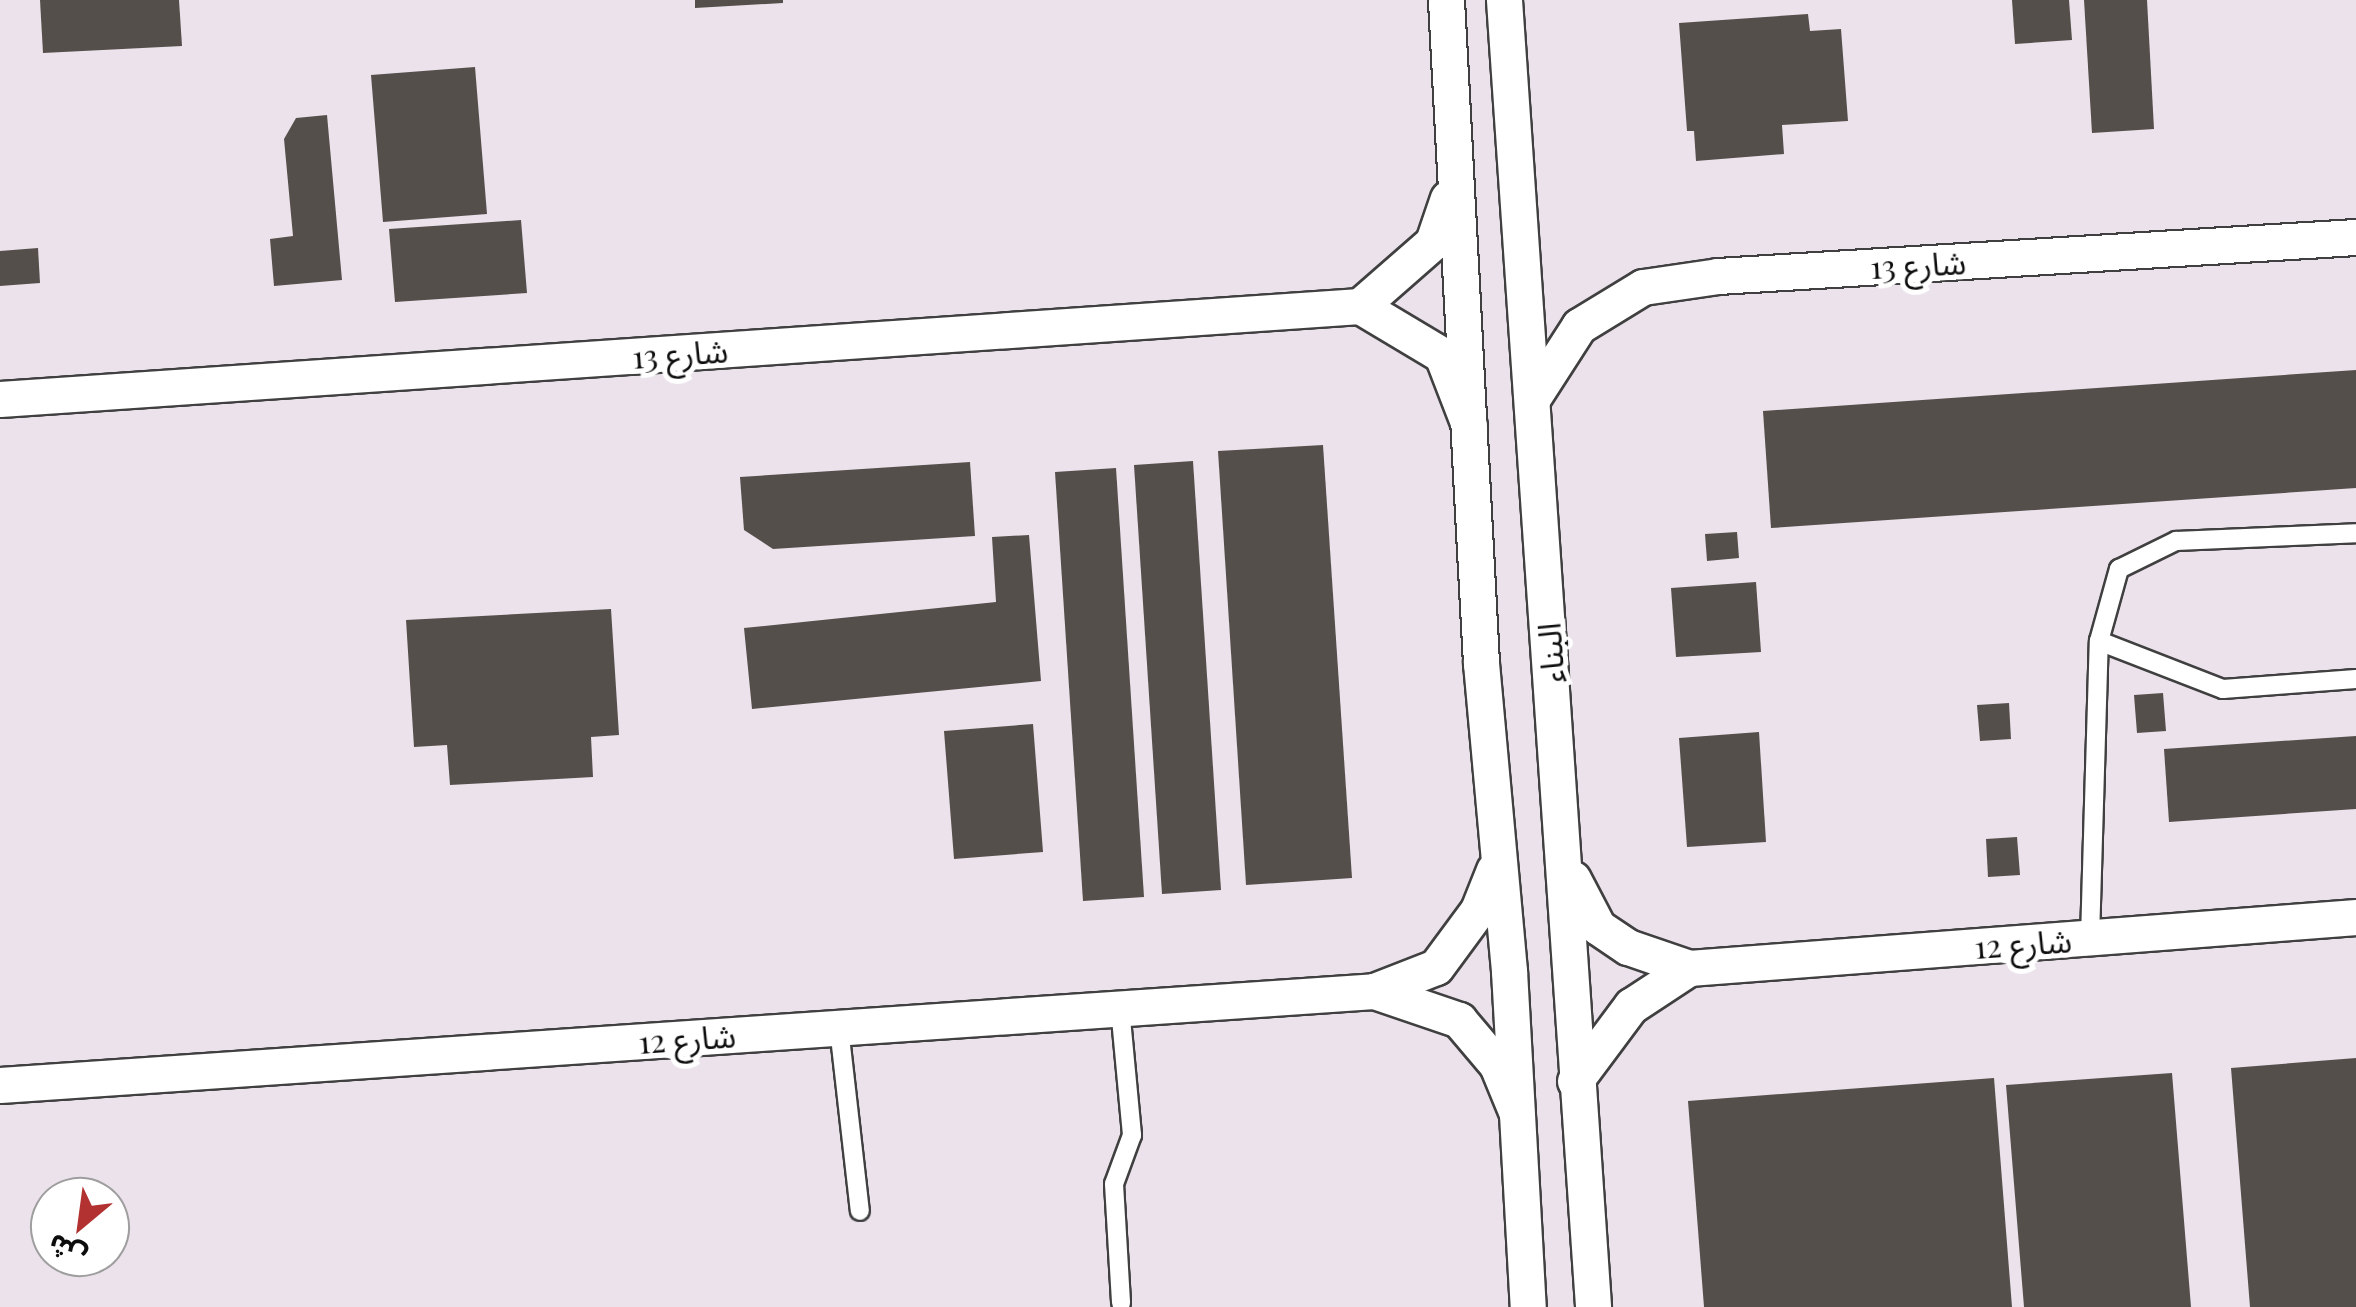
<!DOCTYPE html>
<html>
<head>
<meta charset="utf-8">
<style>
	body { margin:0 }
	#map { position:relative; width:2356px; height:1307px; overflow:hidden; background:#fefbef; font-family:"Playfair Display","Noto Sans Arabic",serif }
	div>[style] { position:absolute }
	.industrial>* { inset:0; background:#ebe2eb }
	.building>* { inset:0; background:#554f4b }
	.roads { filter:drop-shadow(2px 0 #404040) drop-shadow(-2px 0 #404040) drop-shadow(0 2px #404040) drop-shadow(0 -2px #404040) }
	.lane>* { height:18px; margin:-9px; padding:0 9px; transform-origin:9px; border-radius:9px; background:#fff }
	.street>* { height:35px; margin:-17.5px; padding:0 17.5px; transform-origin:17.5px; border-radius:17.5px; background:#fff }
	span { translate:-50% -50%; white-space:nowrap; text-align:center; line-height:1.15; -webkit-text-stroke:10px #fff; paint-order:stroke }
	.street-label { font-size:32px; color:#0d0d0d }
	.north { position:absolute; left:30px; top:1177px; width:100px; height:100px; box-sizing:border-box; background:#fff; border:2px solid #9e9e9e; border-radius:50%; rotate:209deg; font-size:28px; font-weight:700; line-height:40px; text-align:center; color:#0d0d0d }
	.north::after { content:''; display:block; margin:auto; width:35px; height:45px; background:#b23131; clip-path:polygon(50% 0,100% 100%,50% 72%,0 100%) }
</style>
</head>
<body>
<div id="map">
	<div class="industrial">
		<div style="clip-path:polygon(evenodd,0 0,2356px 0,2356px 1307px,0 1307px,0 0,50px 1197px,110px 1197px,110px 1257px,50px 1257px,50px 1197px)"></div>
	</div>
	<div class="building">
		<div style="clip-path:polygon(40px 0,179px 0,182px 46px,43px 53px)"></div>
		<div style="clip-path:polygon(695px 0,783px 0,783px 3px,695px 8px)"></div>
		<div style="clip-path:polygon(2012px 0,2069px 0,2072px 40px,2015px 44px)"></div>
		<div style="clip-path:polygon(2084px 0,2147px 0,2154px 129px,2092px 133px)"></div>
		<div style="clip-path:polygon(1808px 14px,1810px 31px,1841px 29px,1848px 121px,1782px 125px,1784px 154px,1696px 161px,1694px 131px,1687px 131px,1679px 23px)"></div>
		<div style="clip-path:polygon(475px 67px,487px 214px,383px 222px,371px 75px)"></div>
		<div style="clip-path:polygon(327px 115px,342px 280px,274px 286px,270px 239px,293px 236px,284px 139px,296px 118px)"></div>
		<div style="clip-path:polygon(521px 220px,527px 293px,395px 302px,389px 229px)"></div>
		<div style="clip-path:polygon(38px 248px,40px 283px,0 286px,0 251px)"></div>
		<div style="clip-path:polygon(2356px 370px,2356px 488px,1771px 528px,1763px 411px)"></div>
		<div style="clip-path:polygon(1323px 445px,1352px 878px,1246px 885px,1218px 451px)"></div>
		<div style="clip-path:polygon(1193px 461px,1221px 890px,1162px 894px,1134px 465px)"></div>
		<div style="clip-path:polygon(970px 462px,975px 536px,773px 549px,744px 530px,740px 477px)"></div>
		<div style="clip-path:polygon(1116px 468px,1144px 897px,1083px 901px,1055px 472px)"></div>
		<div style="clip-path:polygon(1737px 532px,1739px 558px,1707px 561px,1705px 534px)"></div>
		<div style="clip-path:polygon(1029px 535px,1041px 681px,752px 709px,744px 628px,996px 602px,992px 537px)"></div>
		<div style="clip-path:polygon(1756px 582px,1761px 652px,1676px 657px,1671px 588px)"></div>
		<div style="clip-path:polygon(611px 609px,619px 735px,591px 737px,593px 777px,450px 785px,447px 745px,414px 747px,406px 620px)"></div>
		<div style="clip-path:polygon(2163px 693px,2166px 731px,2137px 733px,2134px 695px)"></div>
		<div style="clip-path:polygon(2009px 703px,2011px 739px,1980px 741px,1977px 705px)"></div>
		<div style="clip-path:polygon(1033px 724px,1043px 852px,954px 859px,944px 731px)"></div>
		<div style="clip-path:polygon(1759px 732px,1766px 842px,1687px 847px,1679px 738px)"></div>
		<div style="clip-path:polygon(2356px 736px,2356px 809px,2169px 822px,2164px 749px)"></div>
		<div style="clip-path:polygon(2017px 837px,2020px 875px,1988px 877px,1986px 839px)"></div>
		<div style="clip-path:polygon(2356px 1058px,2356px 1307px,2250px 1307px,2231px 1068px)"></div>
		<div style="clip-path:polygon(2172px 1073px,2191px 1307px,2024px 1307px,2006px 1085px)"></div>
		<div style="clip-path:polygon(1994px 1078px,2012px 1307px,1704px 1307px,1688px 1101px)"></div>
	</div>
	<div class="roads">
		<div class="lane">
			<div style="left:2099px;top:641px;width:133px;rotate:21.2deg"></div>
			<div style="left:2223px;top:689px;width:133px;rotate:-4.3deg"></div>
			<div style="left:2090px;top:938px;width:297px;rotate:-88.3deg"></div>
			<div style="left:2099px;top:641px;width:75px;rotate:-74.5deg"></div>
			<div style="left:2119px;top:569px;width:64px;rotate:-26.2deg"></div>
			<div style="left:2176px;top:541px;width:180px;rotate:-2.5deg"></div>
			<div style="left:1120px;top:1008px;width:128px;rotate:84.6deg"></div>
			<div style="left:1132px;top:1135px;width:52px;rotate:110.2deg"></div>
			<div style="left:1114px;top:1184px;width:119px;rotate:86.6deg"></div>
			<div style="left:839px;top:1028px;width:184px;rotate:83.5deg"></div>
		</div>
		<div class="street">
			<div style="left:1446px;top:0;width:664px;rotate:86.98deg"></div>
			<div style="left:1481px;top:663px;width:309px;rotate:84.8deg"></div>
			<div style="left:1509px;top:971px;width:337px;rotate:86.8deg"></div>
			<div style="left:1504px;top:0;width:1310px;rotate:86.1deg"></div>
			<div style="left:1360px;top:306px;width:97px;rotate:-41.2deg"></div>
			<div style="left:1433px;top:242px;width:46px;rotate:-71.2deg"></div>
			<div style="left:0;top:399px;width:1363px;rotate:-3.91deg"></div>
			<div style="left:1360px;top:306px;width:96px;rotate:30.9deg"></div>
			<div style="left:1442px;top:355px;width:75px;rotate:68.9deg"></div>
			<div style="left:1532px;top:399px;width:87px;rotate:-57.2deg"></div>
			<div style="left:1579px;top:326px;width:75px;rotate:-31.4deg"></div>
			<div style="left:1643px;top:287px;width:76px;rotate:-8.3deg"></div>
			<div style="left:1718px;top:276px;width:639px;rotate:-3.5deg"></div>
			<div style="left:1573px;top:879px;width:54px;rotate:62.5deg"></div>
			<div style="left:1598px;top:927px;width:36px;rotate:34deg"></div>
			<div style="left:1628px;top:947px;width:65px;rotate:19deg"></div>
			<div style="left:1689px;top:968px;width:669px;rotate:-4.37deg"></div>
			<div style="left:1374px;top:991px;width:66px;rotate:-21.2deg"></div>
			<div style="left:1436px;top:967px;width:71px;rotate:-53.6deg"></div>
			<div style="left:1478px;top:910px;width:43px;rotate:-68.2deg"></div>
			<div style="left:1575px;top:1081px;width:94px;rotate:-53.3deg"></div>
			<div style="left:1631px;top:1006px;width:69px;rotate:-33.2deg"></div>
			<div style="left:0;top:1085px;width:1377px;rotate:-3.91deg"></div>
			<div style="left:1374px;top:991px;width:90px;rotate:18.8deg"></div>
			<div style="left:1459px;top:1020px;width:59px;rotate:49.8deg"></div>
			<div style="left:1497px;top:1065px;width:50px;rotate:67.6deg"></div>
		</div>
	</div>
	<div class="street-label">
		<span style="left:1918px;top:264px;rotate:-3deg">شارع 13</span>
		<span style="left:680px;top:353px;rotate:-4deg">شارع 13</span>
		<span style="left:1550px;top:653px;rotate:-94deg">البناء</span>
		<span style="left:2023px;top:943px;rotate:-4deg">شارع 12</span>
		<span style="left:687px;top:1038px;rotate:-4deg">شارع 12</span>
	</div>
	<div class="north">ش</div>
</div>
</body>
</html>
